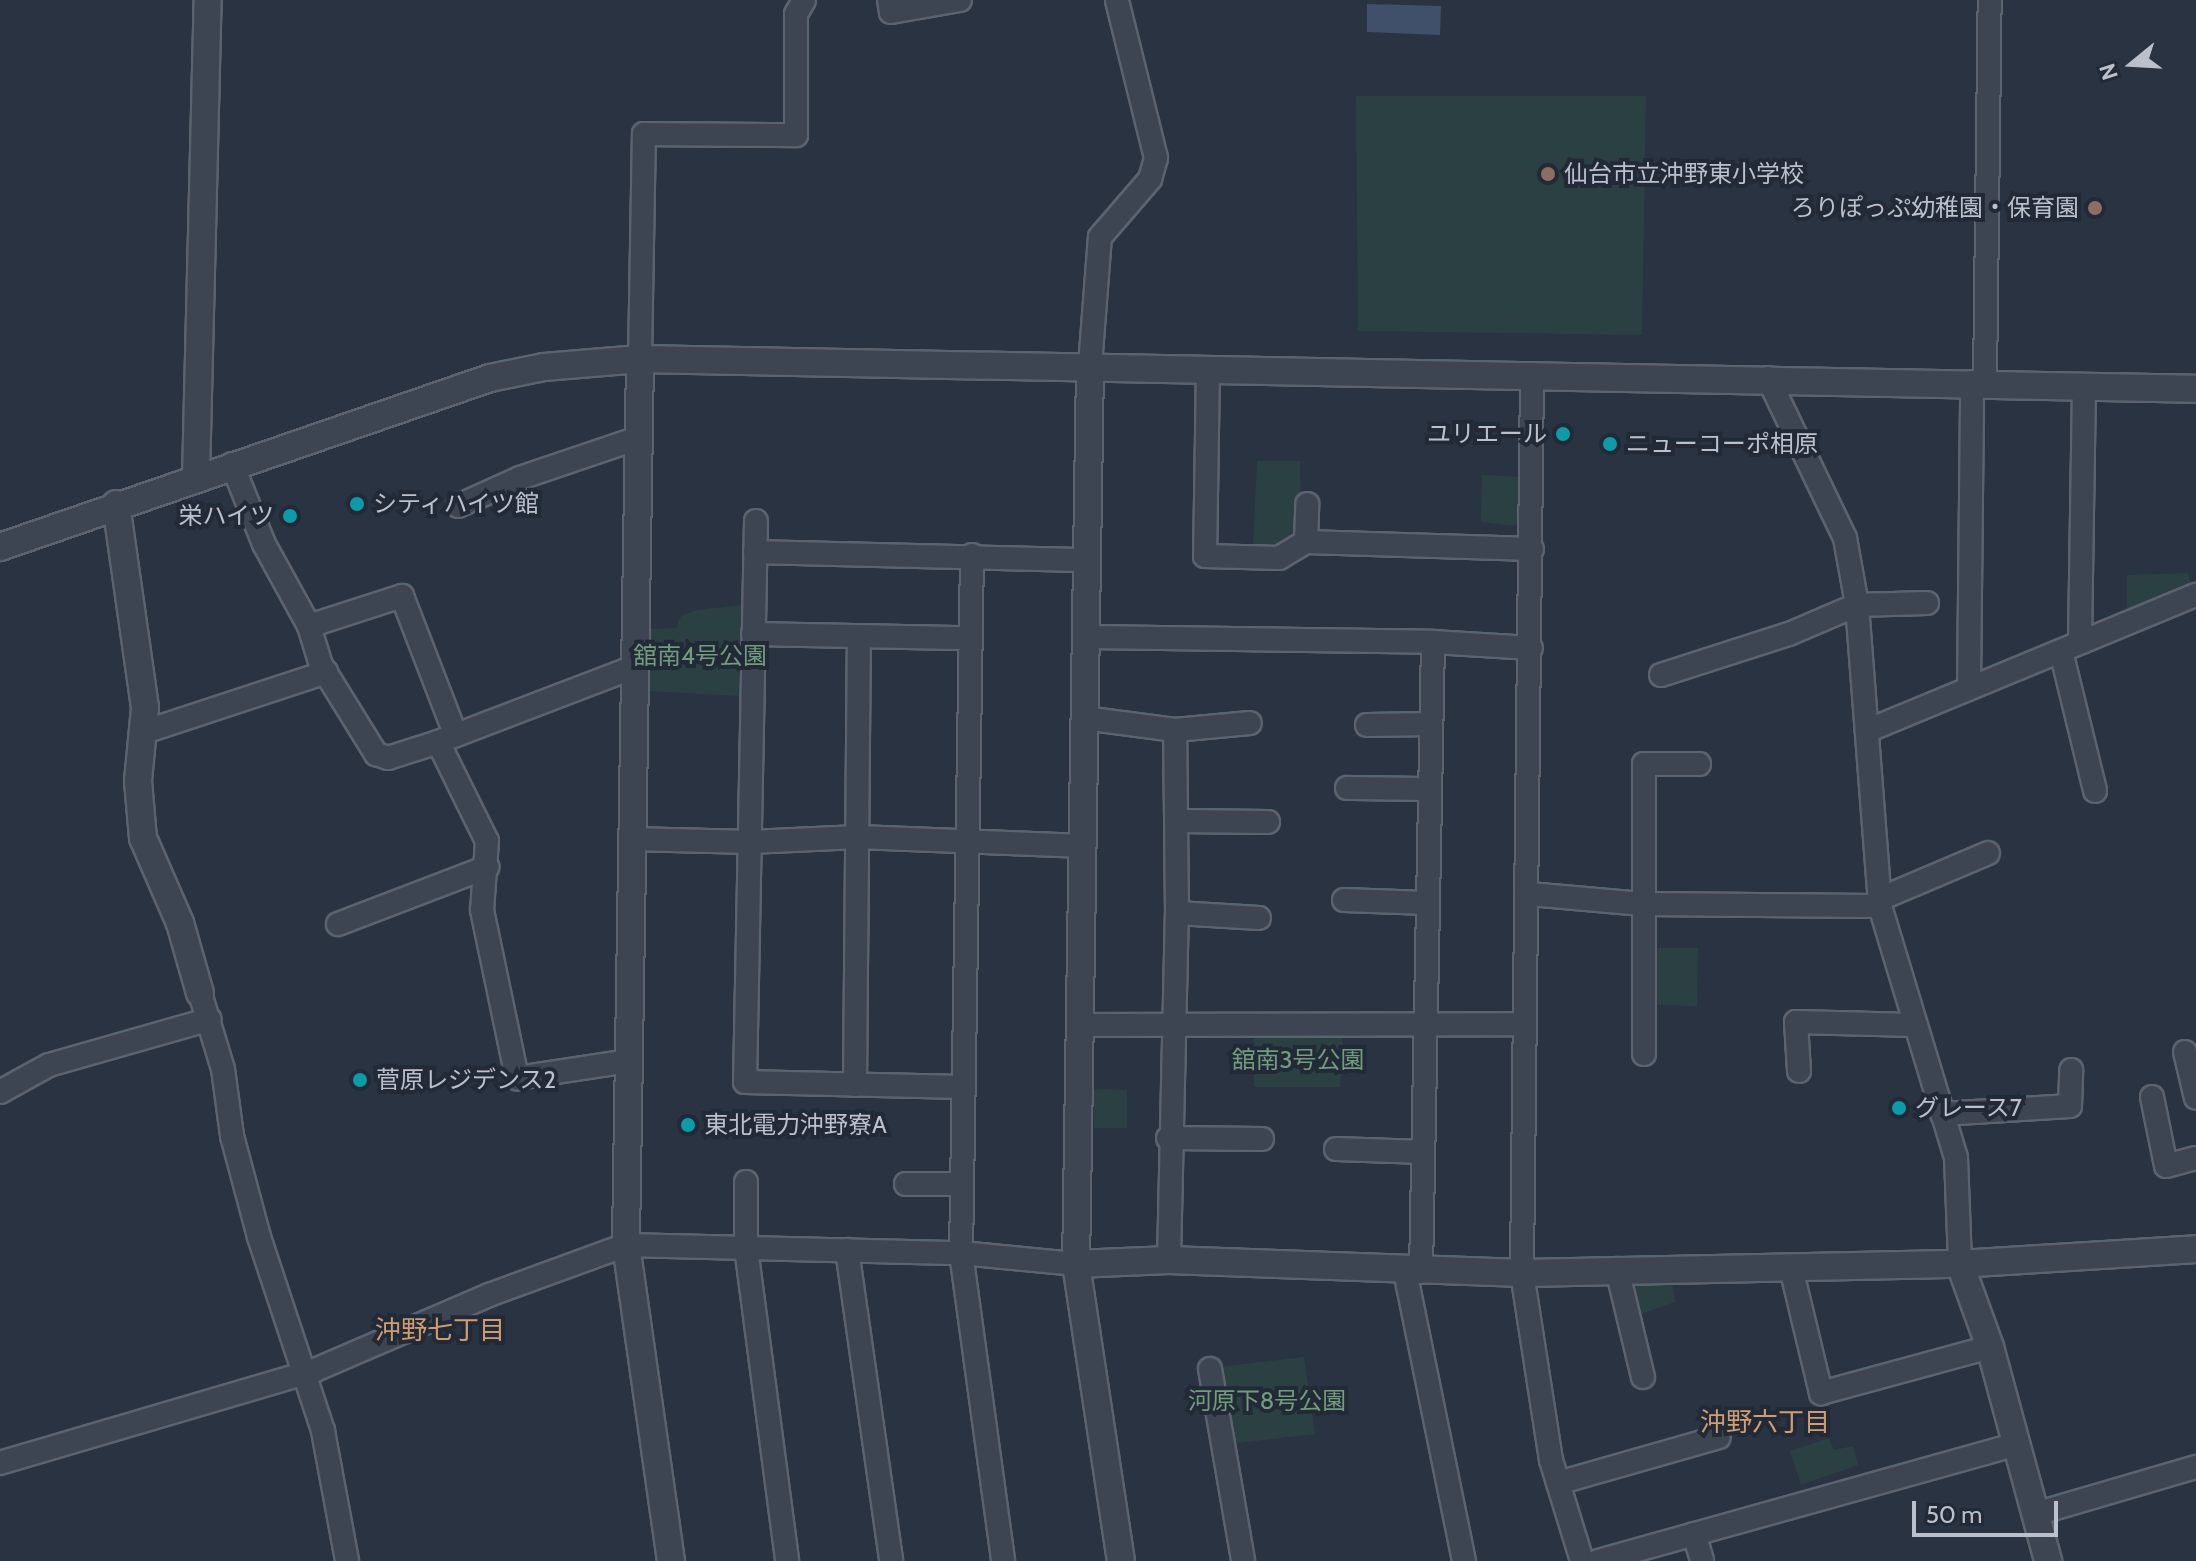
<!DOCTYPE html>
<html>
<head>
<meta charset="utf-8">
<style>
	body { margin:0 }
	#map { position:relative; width:2196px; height:1561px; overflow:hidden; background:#293342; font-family:Cabin,"Noto Sans JP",sans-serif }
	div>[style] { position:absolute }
	.green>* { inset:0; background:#2b4043 }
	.water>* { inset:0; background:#40506a }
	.roads { filter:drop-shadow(2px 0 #5c636f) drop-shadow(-2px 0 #5c636f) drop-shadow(0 2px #5c636f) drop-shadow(0 -2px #5c636f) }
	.minor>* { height:22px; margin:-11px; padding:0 11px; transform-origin:11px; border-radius:11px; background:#3d4552 }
	.tertiary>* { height:26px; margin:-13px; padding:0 13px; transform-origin:13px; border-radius:13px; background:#3d4552 }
	.dots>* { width:22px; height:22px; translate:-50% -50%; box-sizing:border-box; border:4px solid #222a37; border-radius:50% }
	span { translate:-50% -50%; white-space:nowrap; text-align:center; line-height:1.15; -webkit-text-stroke:8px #222a37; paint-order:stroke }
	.poi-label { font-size:24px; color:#bbc1cc }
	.left { translate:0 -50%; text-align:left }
	.right { translate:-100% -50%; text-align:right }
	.park-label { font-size:24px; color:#739b7d }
	.neighbourhood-label { font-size:26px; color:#d09d71 }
	.north { position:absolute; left:2092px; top:24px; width:80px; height:80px; -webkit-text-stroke:6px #222a37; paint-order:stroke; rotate:252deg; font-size:22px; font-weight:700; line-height:32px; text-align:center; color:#bbc1cc }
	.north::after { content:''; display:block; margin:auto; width:28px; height:36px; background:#bbc1cc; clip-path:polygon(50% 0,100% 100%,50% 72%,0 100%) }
	.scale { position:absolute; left:1912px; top:1501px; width:146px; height:36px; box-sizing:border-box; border:4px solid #bbc1cc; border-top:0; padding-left:10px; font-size:24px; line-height:28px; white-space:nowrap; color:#bbc1cc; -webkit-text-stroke:6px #222a37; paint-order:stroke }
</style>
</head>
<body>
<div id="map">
	<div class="green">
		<div style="clip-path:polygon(1356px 96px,1646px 96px,1642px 335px,1358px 331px)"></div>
		<div style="clip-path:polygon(1257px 461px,1300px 461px,1301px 535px,1279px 549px,1253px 547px)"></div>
		<div style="clip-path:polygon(1482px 475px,1525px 477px,1525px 517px,1514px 526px,1481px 522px)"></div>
		<div style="clip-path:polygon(2188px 573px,2191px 585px,2127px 615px,2127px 575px)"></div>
		<div style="clip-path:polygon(741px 605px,742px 696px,647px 691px,648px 629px,676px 628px,681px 616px,696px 610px)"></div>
		<div style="clip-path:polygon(1652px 948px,1698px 948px,1697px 1006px,1651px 1005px)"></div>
		<div style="clip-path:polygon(1254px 1032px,1343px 1032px,1340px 1087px,1254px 1087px)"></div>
		<div style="clip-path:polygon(1093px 1089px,1127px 1090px,1127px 1128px,1094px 1128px)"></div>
		<div style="clip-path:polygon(1640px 1278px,1672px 1280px,1675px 1302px,1638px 1315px,1632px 1288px)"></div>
		<div style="clip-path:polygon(1304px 1357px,1315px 1434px,1230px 1444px,1219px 1367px)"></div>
		<div style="clip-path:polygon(1829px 1438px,1834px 1450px,1853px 1446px,1858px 1465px,1801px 1485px,1790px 1451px)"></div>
	</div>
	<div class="water">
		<div style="clip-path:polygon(1367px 4px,1441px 6px,1440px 35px,1367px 32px)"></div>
	</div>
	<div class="roads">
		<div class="minor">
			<div style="left:889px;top:0;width:12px;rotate:81deg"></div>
			<div style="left:891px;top:12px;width:70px;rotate:-9.9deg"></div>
			<div style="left:640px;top:359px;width:225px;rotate:-89deg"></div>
			<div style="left:644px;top:134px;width:152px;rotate:0.4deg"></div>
			<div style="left:796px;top:135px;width:121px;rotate:-90deg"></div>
			<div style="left:796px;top:14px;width:16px;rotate:-60deg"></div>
			<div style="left:1090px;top:366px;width:129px;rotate:-85.6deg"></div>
			<div style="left:1100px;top:237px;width:77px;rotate:-49.2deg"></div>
			<div style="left:1150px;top:179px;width:22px;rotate:-74deg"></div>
			<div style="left:1156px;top:158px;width:163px;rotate:-103.9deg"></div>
			<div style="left:1208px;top:369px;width:187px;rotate:90.9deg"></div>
			<div style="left:1205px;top:556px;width:74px;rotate:1.5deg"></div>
			<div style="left:1279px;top:558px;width:31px;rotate:-31deg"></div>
			<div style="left:1306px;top:542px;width:226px;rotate:1.8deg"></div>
			<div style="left:1532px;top:374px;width:899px;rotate:90.64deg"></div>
			<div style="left:1522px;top:1273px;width:189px;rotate:81.2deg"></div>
			<div style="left:1551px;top:1460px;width:106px;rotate:72.9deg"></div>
			<div style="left:1768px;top:378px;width:178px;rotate:64.3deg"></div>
			<div style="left:1845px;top:538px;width:68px;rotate:79.8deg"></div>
			<div style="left:1857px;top:605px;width:302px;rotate:85.6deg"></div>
			<div style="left:1880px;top:906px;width:263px;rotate:73.2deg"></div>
			<div style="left:1956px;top:1158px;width:106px;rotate:87.8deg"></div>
			<div style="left:1985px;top:382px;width:382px;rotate:-89.3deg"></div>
			<div style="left:232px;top:464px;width:86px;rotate:68.2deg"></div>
			<div style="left:264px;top:544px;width:94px;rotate:61.2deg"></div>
			<div style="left:309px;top:626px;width:41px;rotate:72.9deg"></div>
			<div style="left:321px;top:665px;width:105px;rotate:58.3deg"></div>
			<div style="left:376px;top:754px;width:13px;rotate:18deg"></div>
			<div style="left:388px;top:758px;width:52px;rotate:-17.7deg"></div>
			<div style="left:438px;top:742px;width:208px;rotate:-20.9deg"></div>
			<div style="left:458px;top:506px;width:68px;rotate:-24.3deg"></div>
			<div style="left:520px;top:478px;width:125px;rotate:-18.7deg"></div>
			<div style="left:756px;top:521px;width:561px;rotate:91.12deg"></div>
			<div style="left:745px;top:1082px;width:218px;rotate:1.3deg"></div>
			<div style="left:1306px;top:542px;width:38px;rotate:-88deg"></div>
			<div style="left:755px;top:552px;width:333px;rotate:1.4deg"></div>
			<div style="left:972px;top:555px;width:698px;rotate:90.9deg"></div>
			<div style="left:961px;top:1253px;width:311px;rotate:82.2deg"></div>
			<div style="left:309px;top:626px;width:98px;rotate:-17.9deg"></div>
			<div style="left:402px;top:596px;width:147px;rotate:68.9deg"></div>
			<div style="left:753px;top:634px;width:216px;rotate:1.1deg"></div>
			<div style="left:1088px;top:637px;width:345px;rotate:0.8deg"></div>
			<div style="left:1433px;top:642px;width:98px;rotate:3.5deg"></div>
			<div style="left:2080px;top:641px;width:256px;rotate:-89.1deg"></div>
			<div style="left:2061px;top:651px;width:144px;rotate:76.3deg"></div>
			<div style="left:1661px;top:675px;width:134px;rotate:-17.8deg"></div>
			<div style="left:1789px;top:634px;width:74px;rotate:-23.1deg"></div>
			<div style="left:1857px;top:605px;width:70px;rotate:-1.6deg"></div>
			<div style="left:1969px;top:688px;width:306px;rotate:-89.4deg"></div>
			<div style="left:1084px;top:718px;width:92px;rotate:7.5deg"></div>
			<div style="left:1175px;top:730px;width:75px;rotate:-5.3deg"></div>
			<div style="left:1367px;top:725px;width:63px;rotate:-0.9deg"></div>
			<div style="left:1867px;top:731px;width:356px;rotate:-22.5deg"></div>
			<div style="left:141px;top:733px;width:195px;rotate:-18.2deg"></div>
			<div style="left:438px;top:742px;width:110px;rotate:63.7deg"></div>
			<div style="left:487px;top:841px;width:69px;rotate:94.1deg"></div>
			<div style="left:482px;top:910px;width:172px;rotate:78.2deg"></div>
			<div style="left:517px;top:1078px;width:113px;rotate:-8.6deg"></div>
			<div style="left:1347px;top:788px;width:83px;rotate:0.7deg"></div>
			<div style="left:1177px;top:821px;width:91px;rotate:0.6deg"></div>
			<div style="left:631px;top:839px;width:119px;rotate:1.4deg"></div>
			<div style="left:750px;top:842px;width:108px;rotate:-2.7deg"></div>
			<div style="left:858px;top:837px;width:226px;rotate:2.3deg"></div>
			<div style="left:1529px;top:894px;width:114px;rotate:5deg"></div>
			<div style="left:1643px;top:904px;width:237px;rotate:0.5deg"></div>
			<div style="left:1882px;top:898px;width:115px;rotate:-23deg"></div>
			<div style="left:1344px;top:900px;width:83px;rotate:2.1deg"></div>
			<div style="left:1177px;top:913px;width:82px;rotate:3.5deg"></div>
			<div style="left:338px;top:924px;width:160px;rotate:-20.9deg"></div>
			<div style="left:200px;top:993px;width:79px;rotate:73.2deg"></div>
			<div style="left:223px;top:1069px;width:68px;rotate:82.3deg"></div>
			<div style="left:232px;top:1136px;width:105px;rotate:75deg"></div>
			<div style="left:259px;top:1237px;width:204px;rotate:71.7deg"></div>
			<div style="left:323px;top:1431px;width:132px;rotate:79.5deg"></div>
			<div style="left:1078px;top:1025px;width:444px;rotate:-0.1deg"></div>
			<div style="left:2185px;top:1052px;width:47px;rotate:76.6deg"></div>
			<div style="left:1644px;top:1054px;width:290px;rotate:-90deg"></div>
			<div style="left:1644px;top:764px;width:55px"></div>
			<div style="left:1799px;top:1071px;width:49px;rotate:-93.5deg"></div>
			<div style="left:1796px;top:1022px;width:119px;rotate:1.4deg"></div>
			<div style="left:855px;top:1085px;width:448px;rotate:-89.5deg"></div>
			<div style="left:0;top:1092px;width:56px;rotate:-28.9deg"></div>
			<div style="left:49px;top:1065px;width:167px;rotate:-15.9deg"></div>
			<div style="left:2152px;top:1097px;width:70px;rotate:78.5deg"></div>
			<div style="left:2166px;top:1166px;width:31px;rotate:-15deg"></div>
			<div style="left:1942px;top:1114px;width:128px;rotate:-3.6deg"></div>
			<div style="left:2070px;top:1106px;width:36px;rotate:-88deg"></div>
			<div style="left:1168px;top:1138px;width:94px;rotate:0.6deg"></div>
			<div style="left:1336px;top:1149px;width:87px;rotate:2deg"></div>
			<div style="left:746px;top:1182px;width:66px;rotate:90deg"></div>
			<div style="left:746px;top:1248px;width:316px;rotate:82.5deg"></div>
			<div style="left:906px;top:1184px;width:55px"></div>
			<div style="left:847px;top:1250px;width:314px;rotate:81.9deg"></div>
			<div style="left:1169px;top:1260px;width:347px;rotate:-88.7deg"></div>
			<div style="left:1177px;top:913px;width:183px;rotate:-90.6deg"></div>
			<div style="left:1791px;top:1268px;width:129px;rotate:76.5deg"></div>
			<div style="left:1821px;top:1393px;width:175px;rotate:-15.2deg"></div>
			<div style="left:1617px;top:1269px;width:111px;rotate:76.5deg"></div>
			<div style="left:1405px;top:1271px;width:296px;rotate:78.5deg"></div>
			<div style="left:1421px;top:1272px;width:630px;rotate:-88.91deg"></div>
			<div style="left:1210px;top:1369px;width:195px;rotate:80.2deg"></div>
			<div style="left:0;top:1463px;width:328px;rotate:-16.4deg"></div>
			<div style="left:315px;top:1370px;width:189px;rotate:-23.3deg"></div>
			<div style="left:489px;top:1295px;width:146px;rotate:-20.1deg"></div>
			<div style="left:626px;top:1245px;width:335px;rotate:1.4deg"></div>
			<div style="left:961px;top:1253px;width:116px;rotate:5.5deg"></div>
			<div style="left:1558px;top:1483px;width:167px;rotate:-15.9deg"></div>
			<div style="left:2035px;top:1514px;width:168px;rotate:-16.3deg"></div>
			<div style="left:1694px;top:1534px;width:28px;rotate:73deg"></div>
			<div style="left:1598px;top:1561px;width:434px;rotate:-15.6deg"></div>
		</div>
		<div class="tertiary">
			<div style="left:640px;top:359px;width:886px;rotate:90.91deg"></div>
			<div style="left:626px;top:1245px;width:319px;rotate:81.9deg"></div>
			<div style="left:1090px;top:366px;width:898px;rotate:90.89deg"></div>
			<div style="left:1076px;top:1264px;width:300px;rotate:81.4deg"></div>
			<div style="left:196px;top:477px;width:477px;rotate:-88.6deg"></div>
			<div style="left:116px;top:504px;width:206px;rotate:81.9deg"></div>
			<div style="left:145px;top:708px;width:73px;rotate:95.5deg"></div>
			<div style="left:138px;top:781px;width:57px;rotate:85deg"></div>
			<div style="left:143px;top:838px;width:93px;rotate:66.5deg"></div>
			<div style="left:180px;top:923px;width:73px;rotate:74.1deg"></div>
			<div style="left:0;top:547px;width:518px;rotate:-19.03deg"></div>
			<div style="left:490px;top:378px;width:55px;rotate:-11.5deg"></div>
			<div style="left:544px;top:367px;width:96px;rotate:-4.8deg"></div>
			<div style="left:640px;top:359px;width:1556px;rotate:1.1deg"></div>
			<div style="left:1076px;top:1264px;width:93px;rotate:-2.5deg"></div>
			<div style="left:1169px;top:1260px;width:353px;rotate:2.1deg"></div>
			<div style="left:1522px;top:1273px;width:438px;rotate:-1.2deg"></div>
			<div style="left:1960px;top:1264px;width:236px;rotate:-3.6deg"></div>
			<div style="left:1960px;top:1264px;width:88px;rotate:70.1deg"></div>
			<div style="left:1990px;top:1347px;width:222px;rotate:74.8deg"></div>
		</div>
	</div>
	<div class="dots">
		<div style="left:1548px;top:174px;background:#8d6e63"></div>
		<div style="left:2095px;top:208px;background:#8d6e63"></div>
		<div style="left:1563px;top:434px;background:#0f9aa8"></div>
		<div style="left:1610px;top:444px;background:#0f9aa8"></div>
		<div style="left:357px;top:504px;background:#0f9aa8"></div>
		<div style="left:290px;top:516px;background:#0f9aa8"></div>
		<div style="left:360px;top:1080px;background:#0f9aa8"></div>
		<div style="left:1899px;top:1108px;background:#0f9aa8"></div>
		<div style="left:688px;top:1125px;background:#0f9aa8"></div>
	</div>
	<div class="poi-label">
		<span class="left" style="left:1564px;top:174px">仙台市立沖野東小学校</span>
		<span class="right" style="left:2079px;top:208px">ろりぽっぷ幼稚園・保育園</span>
		<span class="right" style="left:1547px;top:434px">ユリエール</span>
		<span class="left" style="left:1626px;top:444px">ニューコーポ相原</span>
		<span class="left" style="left:373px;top:504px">シティハイツ館</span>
		<span class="right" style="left:274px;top:516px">栄ハイツ</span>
		<span class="left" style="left:376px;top:1080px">菅原レジデンス2</span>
		<span class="left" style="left:1915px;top:1108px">グレース7</span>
		<span class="left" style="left:704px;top:1125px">東北電力沖野寮A</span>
	</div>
	<div class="park-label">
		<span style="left:700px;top:656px">舘南4号公園</span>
		<span style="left:1298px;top:1060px">舘南3号公園</span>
		<span style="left:1267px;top:1401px">河原下8号公園</span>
	</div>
	<div class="neighbourhood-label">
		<span style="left:440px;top:1331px">沖野七丁目</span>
		<span style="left:1765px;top:1423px">沖野六丁目</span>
	</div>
	<div class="north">N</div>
	<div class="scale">50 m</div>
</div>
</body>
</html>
